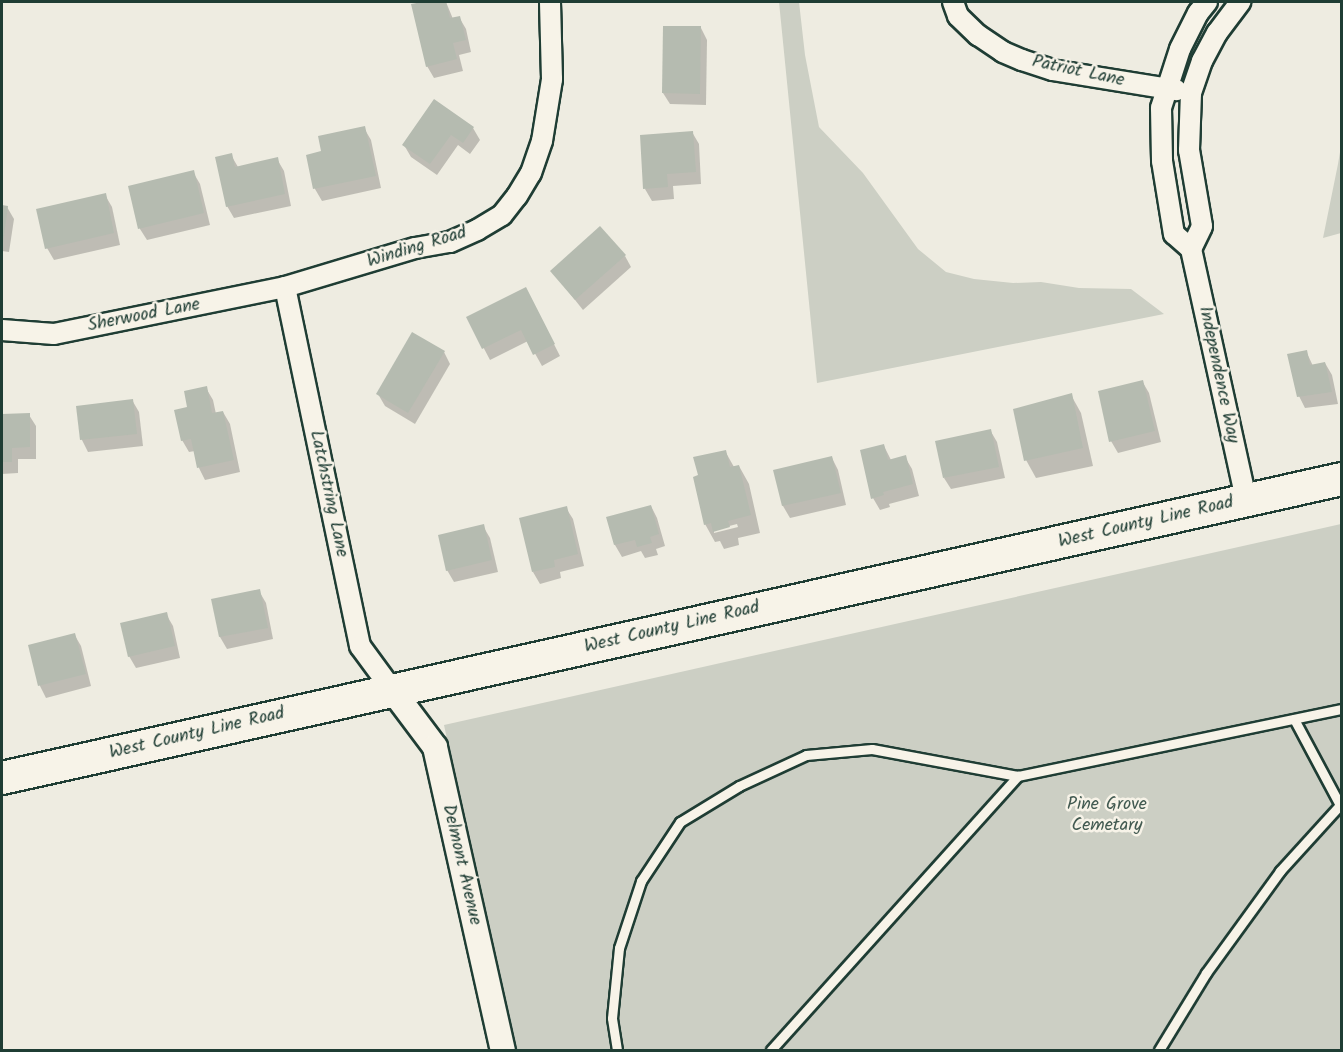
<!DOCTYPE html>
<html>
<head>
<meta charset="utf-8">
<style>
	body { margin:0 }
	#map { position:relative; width:1343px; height:1052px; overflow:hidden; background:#eeece1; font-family:Kalam,sans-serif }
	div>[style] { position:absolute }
	.green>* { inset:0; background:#cccfc4 }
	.shadow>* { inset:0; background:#0003 }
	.building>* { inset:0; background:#b5bbb0 }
	.roads { filter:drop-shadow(2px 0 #1f3d34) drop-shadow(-2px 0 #1f3d34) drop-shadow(0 2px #1f3d34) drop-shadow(0 -2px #1f3d34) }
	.service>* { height:9px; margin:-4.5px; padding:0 4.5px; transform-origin:4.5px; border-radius:4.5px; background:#f7f3e8 }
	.minor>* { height:20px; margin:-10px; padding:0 10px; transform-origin:10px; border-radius:10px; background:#f7f3e8 }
	.tertiary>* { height:24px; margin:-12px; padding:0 12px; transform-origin:12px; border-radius:12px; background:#f7f3e8 }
	.primary>* { height:32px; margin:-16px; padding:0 16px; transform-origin:16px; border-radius:16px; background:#f7f3e8 }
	span { translate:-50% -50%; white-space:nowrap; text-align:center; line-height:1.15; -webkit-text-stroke:5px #f7f3e8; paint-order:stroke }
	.street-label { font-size:18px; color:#1f3d34 }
	.park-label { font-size:18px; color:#425a51 }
	.frame { position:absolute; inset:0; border:3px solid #1f3d34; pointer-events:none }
</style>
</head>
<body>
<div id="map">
	<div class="green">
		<div style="clip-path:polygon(779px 2px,799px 2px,805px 55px,819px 127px,863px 173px,918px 249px,946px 272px,974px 279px,1013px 283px,1041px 282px,1079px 288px,1131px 289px,1164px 314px,817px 383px)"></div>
		<div style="clip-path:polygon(1341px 146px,1341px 233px,1323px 238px,1338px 164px)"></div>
		<div style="clip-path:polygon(1341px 524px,1341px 1050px,515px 1050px,444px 725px)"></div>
	</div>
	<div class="shadow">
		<div style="clip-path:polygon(428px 2px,446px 2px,453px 19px,459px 17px,466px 29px,471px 52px,459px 55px,463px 71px,434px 78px,427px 66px,413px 5px)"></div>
		<div style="clip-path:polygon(701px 28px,707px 40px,706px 105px,670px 104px,663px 93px)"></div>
		<div style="clip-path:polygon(435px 101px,473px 128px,480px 140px,470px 154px,458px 145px,437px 175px,411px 157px,404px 145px)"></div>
		<div style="clip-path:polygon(364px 128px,371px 140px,381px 188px,322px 201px,315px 189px,308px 156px,323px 153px)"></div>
		<div style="clip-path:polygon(692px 132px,699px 144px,701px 184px,673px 186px,674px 199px,652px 201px,645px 189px)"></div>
		<div style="clip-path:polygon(231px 155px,238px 167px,277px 159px,284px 171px,291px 206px,234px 218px,227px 206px)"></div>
		<div style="clip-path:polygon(193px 172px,200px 184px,210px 225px,147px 240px,140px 229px,130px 187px)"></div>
		<div style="clip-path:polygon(105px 195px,112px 207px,120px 245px,54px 260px,47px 248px)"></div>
		<div style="clip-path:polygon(2px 206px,7px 207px,14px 219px,9px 252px,2px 251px)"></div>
		<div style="clip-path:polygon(625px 256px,631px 267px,583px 310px,552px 271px)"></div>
		<div style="clip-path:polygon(532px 301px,560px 356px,542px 366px,528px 341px,490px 360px,468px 318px)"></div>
		<div style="clip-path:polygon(1306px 351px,1313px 366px,1325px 363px,1332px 375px,1338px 404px,1305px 408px,1299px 396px)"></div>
		<div style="clip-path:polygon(444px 352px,450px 364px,415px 424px,385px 406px,378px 394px)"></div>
		<div style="clip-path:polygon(1142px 381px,1149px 393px,1161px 442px,1118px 453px,1111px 441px)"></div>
		<div style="clip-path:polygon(206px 388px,213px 400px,216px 414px,223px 412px,230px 424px,240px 472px,205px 480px,199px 468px,195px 451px,189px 452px,182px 440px,189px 409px)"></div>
		<div style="clip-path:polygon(1071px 395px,1081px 413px,1093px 466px,1036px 478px,1026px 460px)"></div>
		<div style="clip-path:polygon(132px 400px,139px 412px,143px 446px,88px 452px,82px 440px,78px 407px)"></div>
		<div style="clip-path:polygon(2px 415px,29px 415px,36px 426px,36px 459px,18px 459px,18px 473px,2px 474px)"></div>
		<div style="clip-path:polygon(990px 430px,997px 442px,1005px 478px,951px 489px,944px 478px)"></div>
		<div style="clip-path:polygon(884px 446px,891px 460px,905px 457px,912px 469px,919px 496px,889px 504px,890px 507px,880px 510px,873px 498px)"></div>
		<div style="clip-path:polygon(evenodd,725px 451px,734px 467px,739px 466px,749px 484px,760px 533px,738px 538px,739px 545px,724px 549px,720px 541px,715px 542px,705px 524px,700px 477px,725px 451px,737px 524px,738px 527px,714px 533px,714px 530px,737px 524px)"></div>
		<div style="clip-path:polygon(832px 458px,838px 470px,846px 505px,790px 518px,783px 506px,775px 471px)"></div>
		<div style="clip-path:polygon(651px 506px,657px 518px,665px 546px,656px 549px,658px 555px,645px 558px,641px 551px,622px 557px,615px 545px,608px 518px)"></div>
		<div style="clip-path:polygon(566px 508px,573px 519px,584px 566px,560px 572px,561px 578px,540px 584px,533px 572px)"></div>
		<div style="clip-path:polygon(483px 526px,490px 538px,498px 572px,454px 582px,447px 570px)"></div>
		<div style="clip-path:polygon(259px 591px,266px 603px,273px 639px,227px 649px,220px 637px,213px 601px)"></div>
		<div style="clip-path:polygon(166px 614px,173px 626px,180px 658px,136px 668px,129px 656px)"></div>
		<div style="clip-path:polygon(74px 634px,81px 646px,91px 686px,46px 698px,40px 686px,30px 646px)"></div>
	</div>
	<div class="building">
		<div style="clip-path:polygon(422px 2px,446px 2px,450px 18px,460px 16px,466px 40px,453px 43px,457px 59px,426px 67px,411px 4px)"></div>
		<div style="clip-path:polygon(663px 26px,701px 26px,700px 94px,662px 93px)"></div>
		<div style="clip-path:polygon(434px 99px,474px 127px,463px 143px,451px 135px,430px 164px,402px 145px)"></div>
		<div style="clip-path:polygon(365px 126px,376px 176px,313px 189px,306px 155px,321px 151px,318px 136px)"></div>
		<div style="clip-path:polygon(693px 131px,696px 172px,667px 174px,668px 187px,643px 189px,640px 135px)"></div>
		<div style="clip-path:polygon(232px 153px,235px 167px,278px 157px,285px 194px,226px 207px,215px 157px)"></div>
		<div style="clip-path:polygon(194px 170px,204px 213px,138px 229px,128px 186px)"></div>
		<div style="clip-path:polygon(106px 193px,114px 233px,45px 249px,36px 209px)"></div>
		<div style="clip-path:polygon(2px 205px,8px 206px,3px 243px,2px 243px)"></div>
		<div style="clip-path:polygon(600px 226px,626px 255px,575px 300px,550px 271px)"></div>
		<div style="clip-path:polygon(526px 287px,555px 344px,533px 355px,521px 330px,482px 349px,466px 317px)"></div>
		<div style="clip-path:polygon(412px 332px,445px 351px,408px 413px,376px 394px)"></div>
		<div style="clip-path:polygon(1307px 350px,1310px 365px,1325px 362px,1332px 392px,1297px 397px,1287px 354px)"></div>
		<div style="clip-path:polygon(1143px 380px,1155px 431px,1109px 442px,1098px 391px)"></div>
		<div style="clip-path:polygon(207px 386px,212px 413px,223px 411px,234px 460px,197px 468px,191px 439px,181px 441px,174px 410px,187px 407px,184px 391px)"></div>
		<div style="clip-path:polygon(1072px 393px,1083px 448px,1024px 461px,1013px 409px)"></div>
		<div style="clip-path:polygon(133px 399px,137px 434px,80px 440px,76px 406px)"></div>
		<div style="clip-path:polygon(30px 413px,30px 447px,12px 448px,12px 462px,2px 462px,2px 414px)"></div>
		<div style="clip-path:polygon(991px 429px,999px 467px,943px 478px,935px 441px)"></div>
		<div style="clip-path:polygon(884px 444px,888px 460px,906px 455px,913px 484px,883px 492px,884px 495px,871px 499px,860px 450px)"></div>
		<div style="clip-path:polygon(726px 450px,730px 467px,739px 465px,751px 515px,728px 521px,730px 527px,713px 532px,711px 523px,704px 525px,693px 477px,698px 475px,693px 457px)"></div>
		<div style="clip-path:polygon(832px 456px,841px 493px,782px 506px,773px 470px)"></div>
		<div style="clip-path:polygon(651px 505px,659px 534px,650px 537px,652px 543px,637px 547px,635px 540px,614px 545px,606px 517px)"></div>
		<div style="clip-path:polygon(567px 506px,578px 554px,554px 560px,555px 567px,532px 572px,519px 518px)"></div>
		<div style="clip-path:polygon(484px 524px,492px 560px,446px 571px,438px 535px)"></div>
		<div style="clip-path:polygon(260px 589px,268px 628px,219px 637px,211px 599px)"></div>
		<div style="clip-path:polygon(167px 612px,175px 646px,128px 657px,120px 623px)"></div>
		<div style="clip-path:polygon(75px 633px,86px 674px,38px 686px,28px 645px)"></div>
	</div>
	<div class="roads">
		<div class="service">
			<div style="left:1294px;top:719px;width:98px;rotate:61.9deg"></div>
			<div style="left:1340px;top:805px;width:3px;rotate:-45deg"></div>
			<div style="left:617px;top:1050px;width:32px;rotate:-99deg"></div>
			<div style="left:612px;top:1018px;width:70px;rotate:-84.3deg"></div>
			<div style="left:619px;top:948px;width:71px;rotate:-71.8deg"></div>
			<div style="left:641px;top:881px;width:71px;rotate:-56.5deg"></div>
			<div style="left:680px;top:822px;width:69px;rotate:-31.4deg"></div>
			<div style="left:739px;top:786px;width:74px;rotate:-24.8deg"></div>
			<div style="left:806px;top:755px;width:66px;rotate:-5.2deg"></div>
			<div style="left:872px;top:749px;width:148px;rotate:10.5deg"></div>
			<div style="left:1018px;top:776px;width:331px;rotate:-11.7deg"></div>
			<div style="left:771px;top:1050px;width:369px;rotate:-48deg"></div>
			<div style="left:1159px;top:1050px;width:90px;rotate:-58.6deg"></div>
			<div style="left:1206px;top:973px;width:126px;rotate:-54deg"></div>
			<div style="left:1280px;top:871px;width:89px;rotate:-47.7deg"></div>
		</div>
		<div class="minor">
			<div style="left:953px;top:2px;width:15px;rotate:70deg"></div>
			<div style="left:958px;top:16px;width:28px;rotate:44deg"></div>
			<div style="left:978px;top:35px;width:30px;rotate:34deg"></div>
			<div style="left:1003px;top:52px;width:21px;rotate:23deg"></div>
			<div style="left:1022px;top:60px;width:32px;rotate:18deg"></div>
			<div style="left:1052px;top:70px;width:126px;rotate:9.2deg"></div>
			<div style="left:1207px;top:2px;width:14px;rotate:129deg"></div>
			<div style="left:1198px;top:13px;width:40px;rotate:116.6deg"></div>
			<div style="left:1180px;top:49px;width:62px;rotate:107.9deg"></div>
			<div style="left:1161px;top:108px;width:53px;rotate:88.9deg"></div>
			<div style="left:1162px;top:161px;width:74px;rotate:80.7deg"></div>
			<div style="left:1174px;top:234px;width:23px;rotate:41deg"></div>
			<div style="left:1191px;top:249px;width:25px;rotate:-64deg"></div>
			<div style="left:1202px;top:226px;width:77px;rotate:-99.7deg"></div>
			<div style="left:1189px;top:150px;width:57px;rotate:-88deg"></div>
			<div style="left:1191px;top:93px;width:34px;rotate:-71deg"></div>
			<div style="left:1202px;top:61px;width:32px;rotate:-62deg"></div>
			<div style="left:1217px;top:33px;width:39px;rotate:-53deg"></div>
			<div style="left:1191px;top:249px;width:257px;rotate:77.6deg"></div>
			<div style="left:285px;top:287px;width:367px;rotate:78.2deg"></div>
			<div style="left:360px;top:646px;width:56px;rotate:53.7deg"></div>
			<div style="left:2px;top:330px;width:52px;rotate:4.4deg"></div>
			<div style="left:54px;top:334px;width:236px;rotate:-11.5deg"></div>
			<div style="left:285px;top:287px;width:136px;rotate:-16.7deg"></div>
			<div style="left:415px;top:248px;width:36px;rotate:-10deg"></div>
			<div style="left:450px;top:242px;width:30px;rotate:-24deg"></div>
			<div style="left:477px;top:230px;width:29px;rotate:-31deg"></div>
			<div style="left:502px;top:215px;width:24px;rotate:-52deg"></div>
			<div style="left:517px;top:196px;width:27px;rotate:-59deg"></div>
			<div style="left:531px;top:173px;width:34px;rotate:-71deg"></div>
			<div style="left:542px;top:141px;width:63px;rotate:-80.8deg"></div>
			<div style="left:552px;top:79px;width:77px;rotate:-91.5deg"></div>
		</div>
		<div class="tertiary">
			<div style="left:393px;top:691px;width:70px;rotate:53.1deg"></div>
			<div style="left:435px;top:747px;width:311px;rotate:77.4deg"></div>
		</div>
		<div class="primary">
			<div style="left:2px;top:778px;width:1373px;rotate:-12.58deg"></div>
		</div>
	</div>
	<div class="street-label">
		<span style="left:1078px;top:72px;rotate:12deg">Patriot Lane</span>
		<span style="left:417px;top:248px;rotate:-17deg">Winding Road</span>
		<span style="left:144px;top:316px;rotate:-11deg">Sherwood Lane</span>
		<span style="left:1218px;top:375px;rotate:78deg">Independence Way</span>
		<span style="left:328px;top:494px;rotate:78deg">Latchstring Lane</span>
		<span style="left:1146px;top:523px;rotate:-13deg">West County Line Road</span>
		<span style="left:672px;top:628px;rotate:-13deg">West County Line Road</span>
		<span style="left:197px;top:734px;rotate:-13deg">West County Line Road</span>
		<span style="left:461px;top:865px;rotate:77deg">Delmont Avenue</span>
	</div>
	<div class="park-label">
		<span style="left:1107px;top:816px">Pine Grove<br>Cemetary</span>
	</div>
	<div class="frame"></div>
</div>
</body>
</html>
